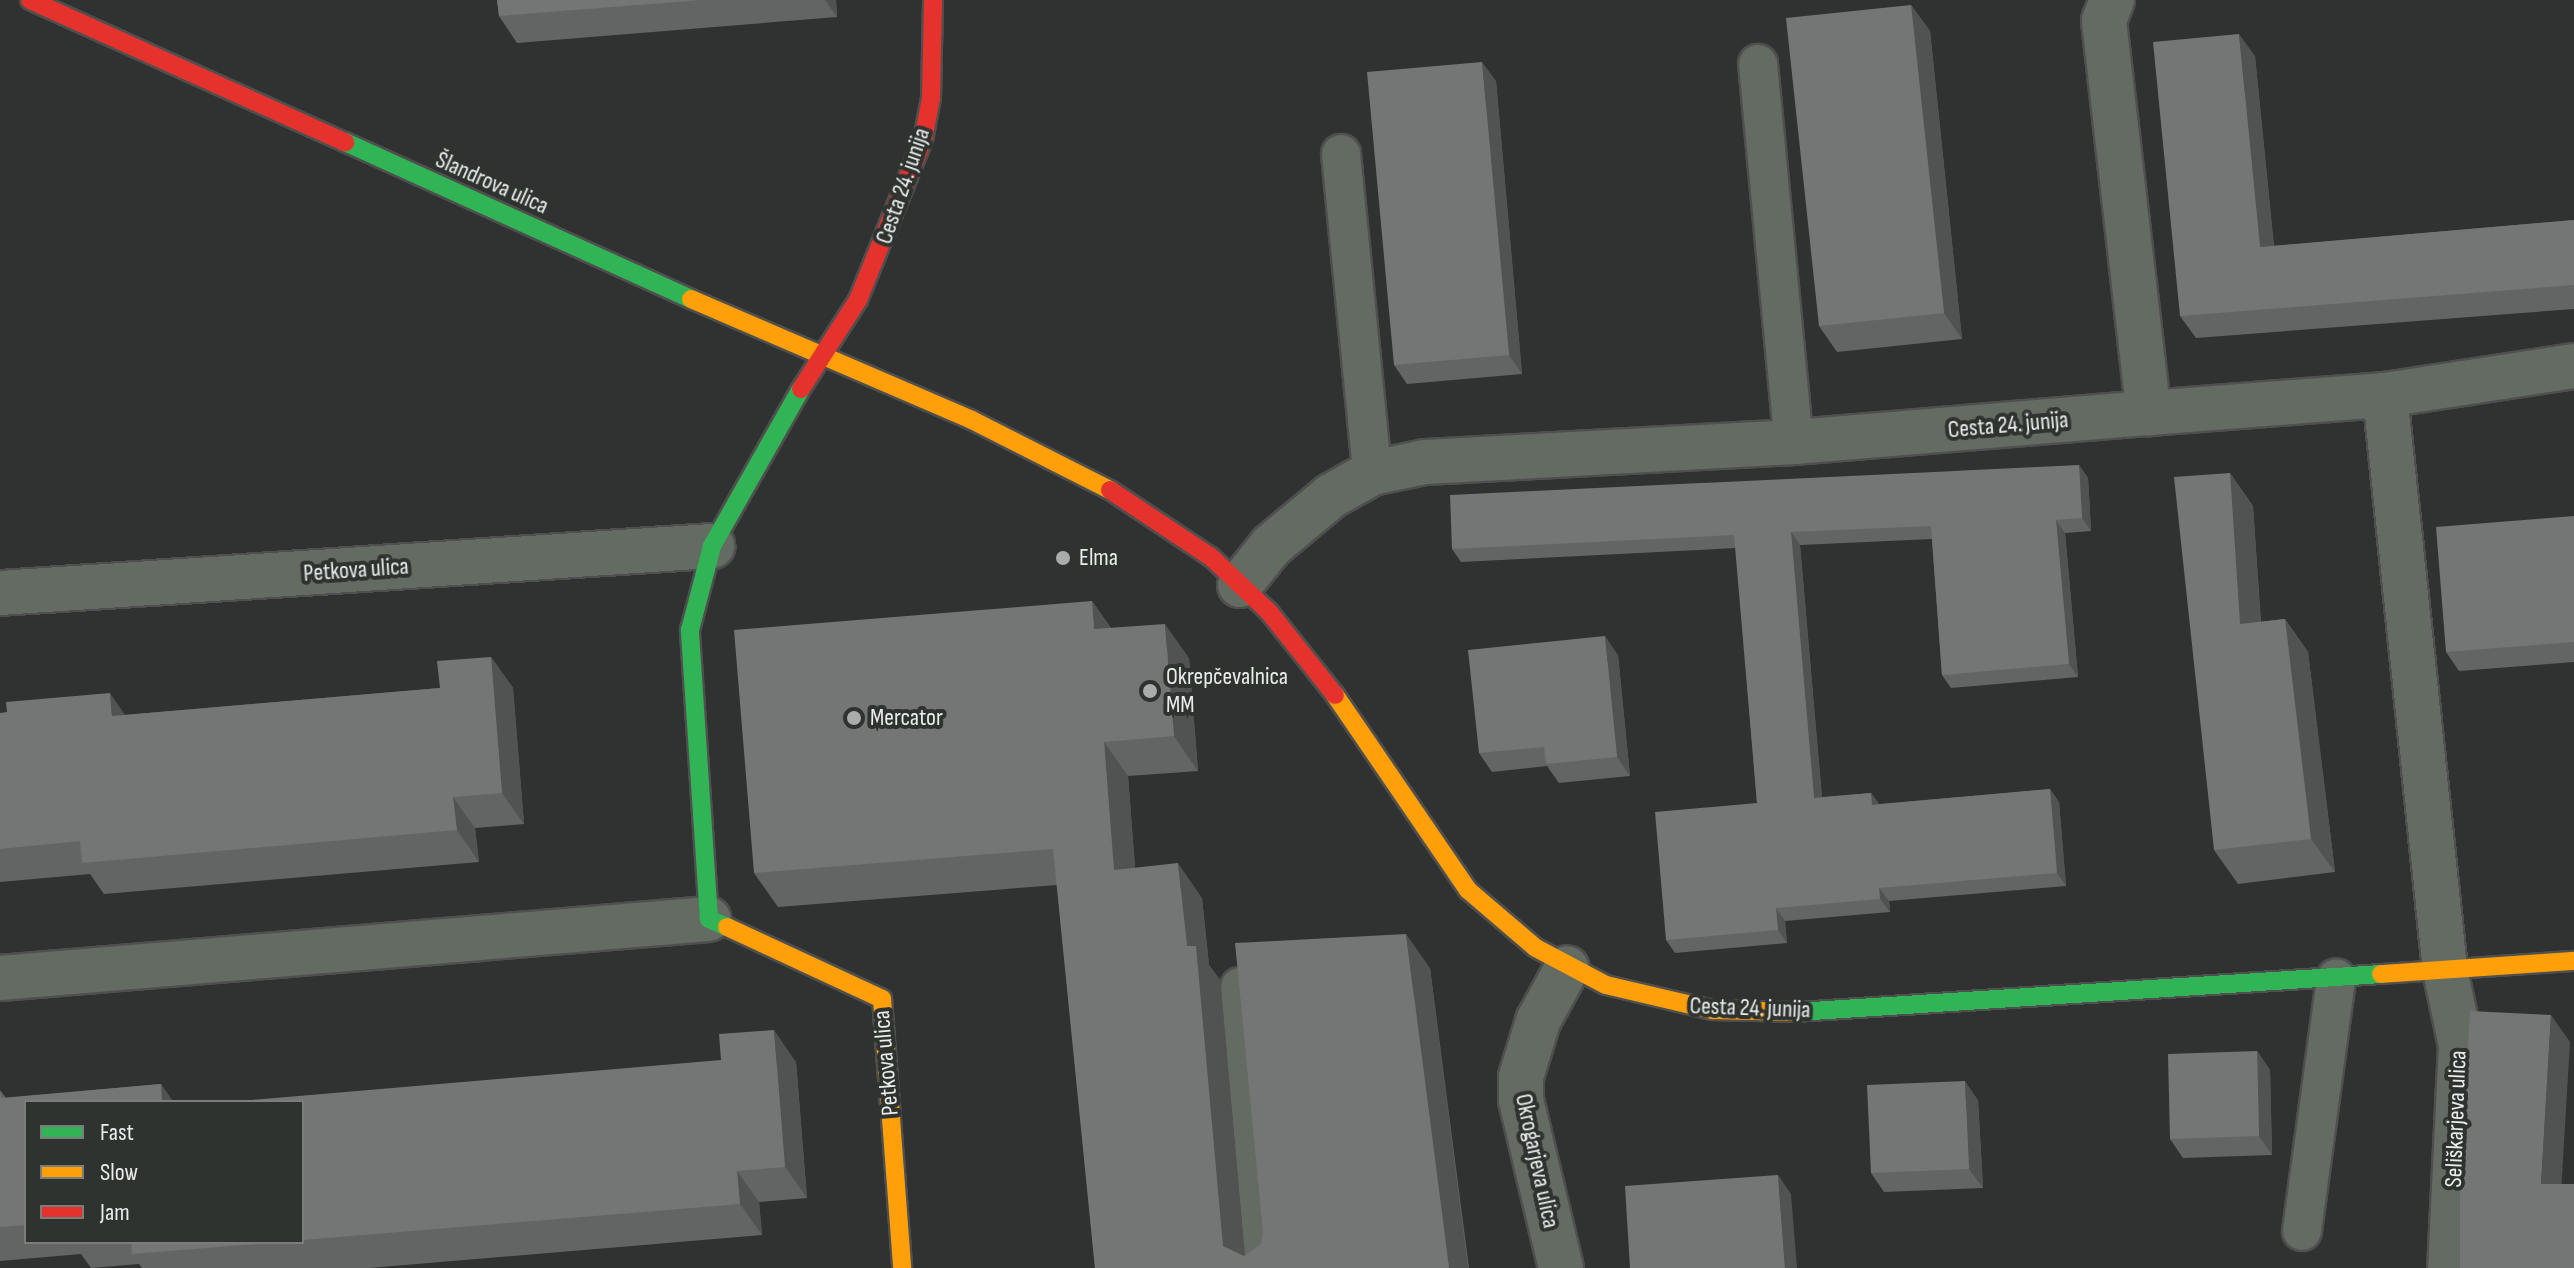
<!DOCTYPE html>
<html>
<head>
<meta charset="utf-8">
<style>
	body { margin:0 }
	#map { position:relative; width:2574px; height:1268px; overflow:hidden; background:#2f3230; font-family:"Sofia Sans Condensed",sans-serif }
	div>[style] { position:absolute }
	.roads { filter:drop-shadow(2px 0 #4e4f4e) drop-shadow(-2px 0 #4e4f4e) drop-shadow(0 2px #4e4f4e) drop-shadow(0 -2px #4e4f4e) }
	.lane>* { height:38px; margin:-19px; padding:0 19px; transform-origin:19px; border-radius:19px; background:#646b62 }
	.street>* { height:44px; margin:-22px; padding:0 22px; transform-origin:22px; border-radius:22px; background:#646b62 }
	.fast>* { height:18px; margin:-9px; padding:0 9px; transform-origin:9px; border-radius:9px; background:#30b455 }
	.slow>* { height:18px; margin:-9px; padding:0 9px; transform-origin:9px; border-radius:9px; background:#ff9f0a }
	.jam>* { height:18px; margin:-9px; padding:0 9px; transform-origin:9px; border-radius:9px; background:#e5322d }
	.wall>* { inset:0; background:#636564 }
	.shaded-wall>* { inset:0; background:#505351 }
	.building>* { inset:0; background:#737674 }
	.dots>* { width:22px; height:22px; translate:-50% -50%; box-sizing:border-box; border:4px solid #2e3330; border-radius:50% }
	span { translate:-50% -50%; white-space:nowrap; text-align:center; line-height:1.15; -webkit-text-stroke:8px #2e3330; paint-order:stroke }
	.street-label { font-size:24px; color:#eaedec }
	.poi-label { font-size:24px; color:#eaedec }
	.left { translate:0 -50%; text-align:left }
	.legend { position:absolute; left:24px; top:1100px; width:280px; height:144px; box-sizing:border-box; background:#2e3330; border:2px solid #797d7b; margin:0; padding:10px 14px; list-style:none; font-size:24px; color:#eaedec }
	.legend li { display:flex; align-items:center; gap:16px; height:40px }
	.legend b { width:40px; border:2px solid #797d7b }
</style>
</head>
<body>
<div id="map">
	<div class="roads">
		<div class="lane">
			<div style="left:1758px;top:64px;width:380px;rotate:84.6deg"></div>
			<div style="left:1341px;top:154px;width:321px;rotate:84.4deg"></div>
			<div style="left:1240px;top:987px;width:282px;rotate:84.9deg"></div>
			<div style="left:2302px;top:1231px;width:255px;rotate:-82.3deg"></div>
		</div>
		<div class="street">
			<div style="left:2112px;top:0;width:22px;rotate:111deg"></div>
			<div style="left:2104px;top:21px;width:395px;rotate:83.5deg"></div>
			<div style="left:2149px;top:413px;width:237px;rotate:-4.4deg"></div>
			<div style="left:2385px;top:395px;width:191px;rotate:-8.7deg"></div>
			<div style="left:2385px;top:395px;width:578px;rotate:84.04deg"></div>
			<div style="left:2445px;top:970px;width:77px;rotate:78deg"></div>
			<div style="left:2461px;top:1045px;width:223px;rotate:92.8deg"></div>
			<div style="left:1240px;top:585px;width:50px;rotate:-51.5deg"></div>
			<div style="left:1271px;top:546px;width:78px;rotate:-39.8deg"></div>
			<div style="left:1331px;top:496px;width:47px;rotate:-29.3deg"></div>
			<div style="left:1372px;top:473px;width:54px;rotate:-11.7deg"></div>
			<div style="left:1425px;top:462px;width:370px;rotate:-3.1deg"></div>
			<div style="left:1794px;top:442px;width:356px;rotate:-4.7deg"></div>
			<div style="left:0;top:593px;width:714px;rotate:-3.78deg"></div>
			<div style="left:0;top:978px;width:711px;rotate:-4.76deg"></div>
			<div style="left:1561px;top:1268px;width:173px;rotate:-103.4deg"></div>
			<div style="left:1521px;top:1100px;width:23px;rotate:-90deg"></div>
			<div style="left:1521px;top:1077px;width:59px;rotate:-73.1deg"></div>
			<div style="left:1538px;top:1021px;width:60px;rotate:-61.3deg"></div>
		</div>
		<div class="fast">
			<div style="left:345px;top:142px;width:380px;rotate:24.4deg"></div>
			<div style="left:727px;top:927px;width:20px;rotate:-156deg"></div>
			<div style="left:709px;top:919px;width:290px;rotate:-93.8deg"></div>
			<div style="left:690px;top:630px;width:87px;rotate:-75.3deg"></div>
			<div style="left:712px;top:546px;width:180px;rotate:-60.5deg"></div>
			<div style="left:1797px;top:1012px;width:585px;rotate:-3.72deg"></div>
		</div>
		<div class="slow">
			<div style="left:691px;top:299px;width:306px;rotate:23.3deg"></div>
			<div style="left:972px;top:420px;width:155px;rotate:26.9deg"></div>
			<div style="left:1335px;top:695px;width:236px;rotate:55.7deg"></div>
			<div style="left:1468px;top:890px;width:89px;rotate:40.5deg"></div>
			<div style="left:1536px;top:948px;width:79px;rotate:27.9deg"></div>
			<div style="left:1606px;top:985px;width:110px;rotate:13.2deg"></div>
			<div style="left:1713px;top:1010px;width:84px;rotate:1.4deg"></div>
			<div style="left:727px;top:927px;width:171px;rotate:24.9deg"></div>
			<div style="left:882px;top:999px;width:270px;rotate:85.7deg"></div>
			<div style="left:2381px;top:974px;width:193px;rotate:-3.9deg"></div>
		</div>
		<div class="jam">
			<div style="left:30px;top:0;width:346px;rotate:24.3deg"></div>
			<div style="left:801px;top:389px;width:106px;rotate:-57.4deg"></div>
			<div style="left:858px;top:300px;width:173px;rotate:-67.9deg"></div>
			<div style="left:923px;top:140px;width:43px;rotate:-79.2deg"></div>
			<div style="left:931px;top:98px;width:98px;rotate:-88.8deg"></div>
			<div style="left:1110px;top:490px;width:121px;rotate:33.6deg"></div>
			<div style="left:1211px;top:557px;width:80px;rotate:43.5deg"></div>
			<div style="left:1269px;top:612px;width:106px;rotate:51.5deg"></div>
		</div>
	</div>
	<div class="wall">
		<div style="clip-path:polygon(497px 0,836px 0,837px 17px,517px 43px,499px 16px)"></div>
		<div style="clip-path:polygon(1911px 5px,1930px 31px,1962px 339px,1837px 352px,1819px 326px)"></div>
		<div style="clip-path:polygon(2255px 56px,2274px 246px,2574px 220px,2574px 309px,2196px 338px,2180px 316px)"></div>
		<div style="clip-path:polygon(1496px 81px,1522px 374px,1407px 384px,1394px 365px)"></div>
		<div style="clip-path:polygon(2079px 465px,2088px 478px,2091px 531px,2065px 533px,2078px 677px,1951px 688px,1942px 675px,1932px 539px,1800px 545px,1822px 797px,1871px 793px,1879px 804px,2050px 789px,2059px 802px,2066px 886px,1889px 901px,1890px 912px,1785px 921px,1787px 943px,1675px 953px,1666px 940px,1757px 803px,1736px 548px,1461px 562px,1452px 549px)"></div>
		<div style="clip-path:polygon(2230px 473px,2253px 506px,2261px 622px,2285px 619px,2308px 652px,2335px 872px,2238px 884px,2214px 850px)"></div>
		<div style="clip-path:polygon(2574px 516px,2574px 662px,2459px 671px,2446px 652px)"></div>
		<div style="clip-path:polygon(1092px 601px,1111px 628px,1189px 658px,1198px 771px,1128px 776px,1135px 868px,1202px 898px,1209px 965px,1220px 980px,1244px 1255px,1261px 1244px,1430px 968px,1469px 1268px,1095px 1268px,1057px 885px,778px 907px,754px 873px)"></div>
		<div style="clip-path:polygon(1618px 655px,1630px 776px,1559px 783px,1547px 766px,1492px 772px,1479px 753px)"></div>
		<div style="clip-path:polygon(491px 657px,513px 688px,524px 824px,475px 828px,479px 862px,104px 894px,90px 874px,0 882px,0 713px,125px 715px,440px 688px)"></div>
		<div style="clip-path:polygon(2257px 1051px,2270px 1070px,2272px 1155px,2183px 1158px,2170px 1139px)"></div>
		<div style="clip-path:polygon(796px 1062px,807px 1198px,759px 1202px,762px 1235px,369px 1268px,142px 1268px,139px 1264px,91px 1268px,81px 1254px,0 1261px,0 1090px,6px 1098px,161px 1084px,173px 1102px,26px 1102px,26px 1242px,302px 1242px,302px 1102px)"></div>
		<div style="clip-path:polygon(1978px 1100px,1983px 1188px,1884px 1192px,1871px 1173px)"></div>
	</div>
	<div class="shaded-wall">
		<div style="clip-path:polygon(825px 0,836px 0,837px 17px)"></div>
		<div style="clip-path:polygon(1911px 5px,1930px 31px,1962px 339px,1944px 313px)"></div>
		<div style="clip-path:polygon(2239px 34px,2255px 56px,2276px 269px,2260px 247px)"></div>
		<div style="clip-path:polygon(1482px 62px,1496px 81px,1522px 374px,1509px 355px)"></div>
		<div style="clip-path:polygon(2079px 465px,2088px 478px,2091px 531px,2082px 518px)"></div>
		<div style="clip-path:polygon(2230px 473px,2253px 506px,2263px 658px,2240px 624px)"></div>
		<div style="clip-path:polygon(2056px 520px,2065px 533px,2078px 677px,2069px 664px)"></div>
		<div style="clip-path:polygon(1791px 532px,1800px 545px,1823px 811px,1814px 798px)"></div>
		<div style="clip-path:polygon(1092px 601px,1116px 636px,1094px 629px)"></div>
		<div style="clip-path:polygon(2285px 619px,2308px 652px,2335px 872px,2311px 839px)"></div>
		<div style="clip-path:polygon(1165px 624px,1189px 658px,1198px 771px,1174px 736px)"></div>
		<div style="clip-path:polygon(1605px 636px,1618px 655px,1630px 776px,1617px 757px)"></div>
		<div style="clip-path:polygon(491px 657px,513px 688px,524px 824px,502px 793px)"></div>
		<div style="clip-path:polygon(110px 693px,132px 725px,112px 716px)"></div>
		<div style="clip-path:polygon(1104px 742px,1128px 776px,1138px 904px,1114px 870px)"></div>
		<div style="clip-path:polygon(2050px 789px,2059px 802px,2066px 886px,2057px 873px)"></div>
		<div style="clip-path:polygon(1871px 793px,1880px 806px,1872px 805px)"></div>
		<div style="clip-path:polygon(453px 797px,475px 828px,479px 862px,457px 830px)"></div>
		<div style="clip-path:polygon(1178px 863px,1202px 898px,1209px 965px,1220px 980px,1246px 1268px,1223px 1246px,1187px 946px)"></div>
		<div style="clip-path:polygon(1879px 888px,1889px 901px,1890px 912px,1880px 899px)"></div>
		<div style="clip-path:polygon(1776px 908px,1785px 921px,1787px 943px,1778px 930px)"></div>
		<div style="clip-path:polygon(1406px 934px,1430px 968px,1468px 1268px,1449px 1268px)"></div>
		<div style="clip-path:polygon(2551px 1015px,2570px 1042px,2560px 1210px,2541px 1184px)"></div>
		<div style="clip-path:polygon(774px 1030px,796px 1062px,807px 1198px,785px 1167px)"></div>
		<div style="clip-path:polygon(2257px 1051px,2270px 1070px,2272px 1155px,2259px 1136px)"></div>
		<div style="clip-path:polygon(1965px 1081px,1978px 1100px,1983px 1188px,1969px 1169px)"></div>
		<div style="clip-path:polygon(161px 1084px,173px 1102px,162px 1102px)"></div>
		<div style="clip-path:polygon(737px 1171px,759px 1202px,762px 1235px,740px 1204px)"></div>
		<div style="clip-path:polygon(1778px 1175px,1791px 1194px,1797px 1268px,1785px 1268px)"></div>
	</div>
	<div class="building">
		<div style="clip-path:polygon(497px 0,701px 0,499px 16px)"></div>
		<div style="clip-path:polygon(1911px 5px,1944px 313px,1819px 326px,1786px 18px)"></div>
		<div style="clip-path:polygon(2239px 34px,2260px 247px,2574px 220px,2574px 285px,2180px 316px,2153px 42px)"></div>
		<div style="clip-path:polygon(1482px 62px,1509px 355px,1394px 365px,1367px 72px)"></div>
		<div style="clip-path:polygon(2079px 465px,2082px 518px,2056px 520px,2069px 664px,1942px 675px,1931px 526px,1791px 532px,1814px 798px,1871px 793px,1872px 805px,2050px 789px,2057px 873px,1879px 888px,1880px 899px,1776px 908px,1778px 930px,1666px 940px,1655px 812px,1757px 803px,1734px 535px,1452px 549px,1450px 495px)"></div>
		<div style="clip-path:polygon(2230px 473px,2240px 624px,2285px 619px,2311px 839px,2214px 850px,2174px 477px)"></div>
		<div style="clip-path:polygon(2574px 516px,2574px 642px,2446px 652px,2436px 527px)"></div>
		<div style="clip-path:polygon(1092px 601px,1094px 629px,1165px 624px,1174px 736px,1104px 742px,1114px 870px,1178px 863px,1187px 946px,1196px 946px,1223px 1246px,1244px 1256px,1261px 1244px,1263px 1232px,1235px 943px,1406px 934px,1449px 1268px,1095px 1268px,1053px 849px,754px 873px,734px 630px)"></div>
		<div style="clip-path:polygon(1605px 636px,1617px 757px,1546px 764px,1544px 747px,1479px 753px,1468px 650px)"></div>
		<div style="clip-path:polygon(491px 657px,502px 793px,453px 797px,457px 830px,82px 863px,80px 841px,0 849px,0 713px,7px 712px,6px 702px,110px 693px,112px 716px,440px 688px,437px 661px)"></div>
		<div style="clip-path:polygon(2470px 1011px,2551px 1015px,2541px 1184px,2574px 1184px,2574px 1268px,2460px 1268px,2460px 1181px)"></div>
		<div style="clip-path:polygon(774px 1030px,785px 1167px,737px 1171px,740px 1204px,302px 1240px,302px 1102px,228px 1102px,721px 1060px,719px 1034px)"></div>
		<div style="clip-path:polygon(2257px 1051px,2259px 1136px,2170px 1139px,2168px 1054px)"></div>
		<div style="clip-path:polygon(1965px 1081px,1969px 1169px,1871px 1173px,1867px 1085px)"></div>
		<div style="clip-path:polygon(161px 1084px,162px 1102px,26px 1102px,26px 1225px,0 1227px,0 1090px,1px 1098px)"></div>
		<div style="clip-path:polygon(1778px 1175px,1785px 1268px,1630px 1268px,1625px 1186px)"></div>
		<div style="clip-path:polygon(131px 1242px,281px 1242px,132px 1254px)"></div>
	</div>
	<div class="dots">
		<div style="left:1063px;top:558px;background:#a9acaa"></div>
		<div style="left:1150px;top:691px;background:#a9acaa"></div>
		<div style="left:854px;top:718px;background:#a9acaa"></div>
	</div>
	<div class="street-label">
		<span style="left:492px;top:183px;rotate:24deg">Šlandrova ulica</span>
		<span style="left:903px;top:186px;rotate:-71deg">Cesta 24. junija</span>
		<span style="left:2008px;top:425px;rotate:-5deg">Cesta 24. junija</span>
		<span style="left:356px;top:570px;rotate:-4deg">Petkova ulica</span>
		<span style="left:1750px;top:1008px;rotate:2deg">Cesta 24. junija</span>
		<span style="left:886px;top:1063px;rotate:-95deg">Petkova ulica</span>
		<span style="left:2456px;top:1119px;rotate:-88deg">Seliškarjeva ulica</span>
		<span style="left:1537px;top:1161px;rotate:78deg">Okrogarjeva ulica</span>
	</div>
	<div class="poi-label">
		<span class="left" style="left:1079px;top:558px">Elma</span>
		<span class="left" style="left:1166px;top:691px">Okrepčevalnica<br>MM</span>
		<span class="left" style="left:870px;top:718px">Mercator</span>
	</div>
	<ul class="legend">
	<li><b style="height:10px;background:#30b455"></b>Fast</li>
	<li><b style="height:10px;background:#ff9f0a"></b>Slow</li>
	<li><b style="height:10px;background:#e5322d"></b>Jam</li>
	</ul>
</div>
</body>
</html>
